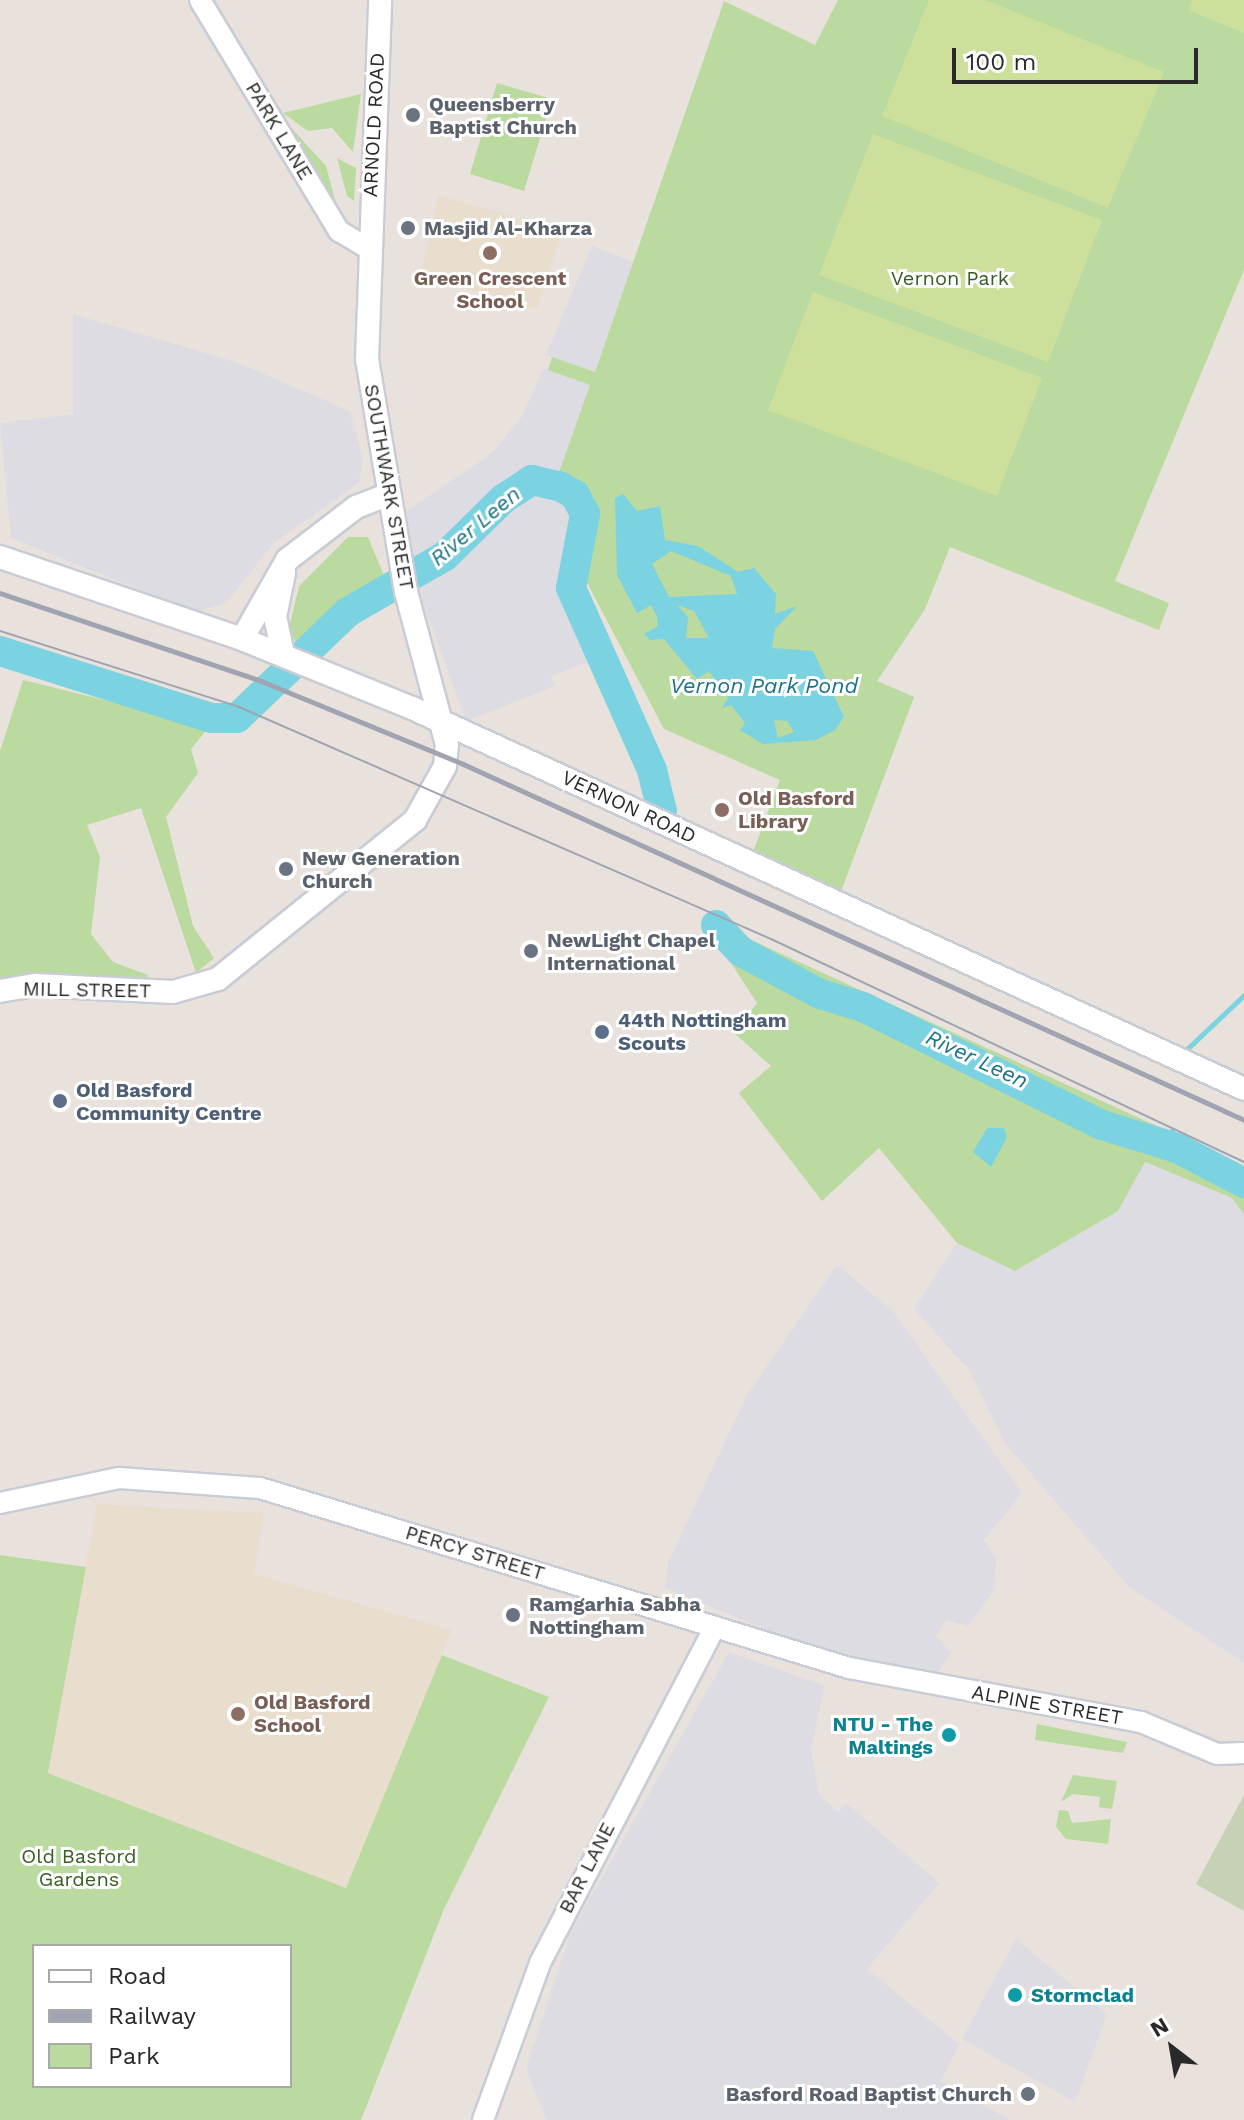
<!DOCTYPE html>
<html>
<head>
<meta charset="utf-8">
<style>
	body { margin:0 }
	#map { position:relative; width:1244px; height:2120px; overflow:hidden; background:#e9e2dc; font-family:"Work Sans",sans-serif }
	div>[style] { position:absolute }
	.industrial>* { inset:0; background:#dddce2 }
	.education>* { inset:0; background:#e9ddcd }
	.green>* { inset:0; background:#bada9f }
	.cemetery>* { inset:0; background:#c6d1b5 }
	.pitch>* { inset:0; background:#cce09b }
	.water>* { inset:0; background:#7bd2e0 }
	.stream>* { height:5px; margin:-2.5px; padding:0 2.5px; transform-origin:2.5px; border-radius:2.5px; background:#7bd2e0 }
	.river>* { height:30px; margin:-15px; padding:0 15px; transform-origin:15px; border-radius:15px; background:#7bd2e0 }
	.roads { filter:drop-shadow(2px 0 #c8ccd5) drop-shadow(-2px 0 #c8ccd5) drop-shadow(0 2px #c8ccd5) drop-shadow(0 -2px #c8ccd5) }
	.tertiary>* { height:20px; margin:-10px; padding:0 10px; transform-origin:10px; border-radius:10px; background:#fff }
	.secondary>* { height:22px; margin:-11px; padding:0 11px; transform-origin:11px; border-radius:11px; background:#fff }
	.tram>* { height:2px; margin:-1px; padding:0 1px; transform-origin:1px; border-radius:1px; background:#a0a4b1 }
	.rail>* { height:5px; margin:-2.5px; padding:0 2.5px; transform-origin:2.5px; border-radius:2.5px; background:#a0a4b1 }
	.dots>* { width:22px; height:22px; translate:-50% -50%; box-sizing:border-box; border:4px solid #fff; border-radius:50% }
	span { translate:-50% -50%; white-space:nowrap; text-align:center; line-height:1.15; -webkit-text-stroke:6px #fff; paint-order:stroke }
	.worship-label { font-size:20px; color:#5b616d; font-weight:700 }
	.left { translate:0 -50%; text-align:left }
	.right { translate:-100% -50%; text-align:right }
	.street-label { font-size:20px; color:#292929 }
	.education-label { font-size:20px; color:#785e54; font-weight:700 }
	.park-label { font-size:20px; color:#365d22 }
	.service-label { font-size:20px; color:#4e5e75; font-weight:700 }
	.culture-label { font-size:20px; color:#0d838f; font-weight:700 }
	.water-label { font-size:22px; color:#1c7289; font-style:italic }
	.legend { position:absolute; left:32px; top:1944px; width:260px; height:144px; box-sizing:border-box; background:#fff; border:2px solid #a9a9a9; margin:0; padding:10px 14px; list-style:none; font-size:24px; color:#292929 }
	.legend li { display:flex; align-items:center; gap:16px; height:40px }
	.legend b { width:40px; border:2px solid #a9a9a9 }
	.north { position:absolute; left:1132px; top:2008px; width:80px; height:80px; -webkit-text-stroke:6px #fff; paint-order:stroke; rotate:329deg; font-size:22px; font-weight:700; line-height:32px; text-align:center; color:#292929 }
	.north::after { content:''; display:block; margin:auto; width:28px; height:36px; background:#292929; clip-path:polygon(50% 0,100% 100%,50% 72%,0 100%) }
	.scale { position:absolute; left:952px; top:48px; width:246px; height:36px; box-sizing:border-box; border:4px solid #292929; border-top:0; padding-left:10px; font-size:24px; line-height:28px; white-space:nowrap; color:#292929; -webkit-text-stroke:6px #fff; paint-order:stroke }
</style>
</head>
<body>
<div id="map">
	<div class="industrial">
		<div style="clip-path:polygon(592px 246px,634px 262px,595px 372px,546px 355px)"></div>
		<div style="clip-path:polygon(73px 314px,236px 362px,350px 411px,363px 460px,359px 483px,274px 543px,226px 603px,195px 612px,11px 538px,0 423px,73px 414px)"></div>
		<div style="clip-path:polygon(544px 368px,590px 385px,558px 475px,536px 473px,512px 485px,414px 570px,402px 514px,491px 454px,521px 418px)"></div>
		<div style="clip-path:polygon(541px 494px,561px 494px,577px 517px,563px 578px,594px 660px,551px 676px,555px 686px,466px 721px,416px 583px,508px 503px)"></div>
		<div style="clip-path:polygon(1144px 1162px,1232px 1198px,1244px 1214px,1244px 1663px,1129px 1587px,1004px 1442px,970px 1371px,914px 1309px,957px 1243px,1015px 1271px,1118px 1211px)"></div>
		<div style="clip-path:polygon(837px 1265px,893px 1311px,1022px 1493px,984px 1540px,996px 1559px,995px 1589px,968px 1626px,946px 1620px,936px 1636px,951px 1653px,938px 1673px,872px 1663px,770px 1631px,665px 1588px,668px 1563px,747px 1395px)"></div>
		<div style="clip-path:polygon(729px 1652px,825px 1686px,811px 1749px,819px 1794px,838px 1812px,846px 1803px,939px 1883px,867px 1969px,959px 2044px,941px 2081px,1010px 2120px,546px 2120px,526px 2068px,570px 1934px)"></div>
		<div style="clip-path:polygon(1016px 1939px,1107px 2014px,1075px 2102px,962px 2039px)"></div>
	</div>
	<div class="education">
		<div style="clip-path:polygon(438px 195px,563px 231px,537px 310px,421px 274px)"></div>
		<div style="clip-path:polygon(97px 1504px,264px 1513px,254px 1574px,452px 1630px,347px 1888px,47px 1772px)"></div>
	</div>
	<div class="green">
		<div style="clip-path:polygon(838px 0,1244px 0,1244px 270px,1115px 581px,1169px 603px,1159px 630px,950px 547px,925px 609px,877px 681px,914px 697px,840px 894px,753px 852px,780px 780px,664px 729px,584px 577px,592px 505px,558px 475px,590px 385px,548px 370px,552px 357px,595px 372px,724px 1px,815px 45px)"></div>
		<div style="clip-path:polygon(497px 83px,552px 99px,524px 191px,470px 174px)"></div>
		<div style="clip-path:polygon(361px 94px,353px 152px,332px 128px,308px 131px,283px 113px)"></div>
		<div style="clip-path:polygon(285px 121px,326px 166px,336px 204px,334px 204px)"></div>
		<div style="clip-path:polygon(337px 158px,356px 168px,354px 201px,347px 196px)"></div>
		<div style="clip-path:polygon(348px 537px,368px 537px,385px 578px,342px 603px,297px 645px,289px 628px,299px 586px)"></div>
		<div style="clip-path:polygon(23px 680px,210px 726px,191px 749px,198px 773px,166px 817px,193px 926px,214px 958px,196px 973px,141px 808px,87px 825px,100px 857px,91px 934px,113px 962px,148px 975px,146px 982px,64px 975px,0 982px,0 751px)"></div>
		<div style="clip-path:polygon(736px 933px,1244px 1166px,1244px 1214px,1232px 1198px,1145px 1162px,1118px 1211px,1015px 1271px,957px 1243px,879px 1148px,822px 1201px,739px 1093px,771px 1066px,734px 1033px,757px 1003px,720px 946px)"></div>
		<div style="clip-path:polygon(evenodd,0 1555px,86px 1567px,48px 1773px,346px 1888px,442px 1655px,549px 1697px,444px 1909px,361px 2120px,0 2120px,0 1555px,290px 1946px,290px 2086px,34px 2086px,34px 1946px,290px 1946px)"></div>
		<div style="clip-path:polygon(1037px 1724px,1127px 1742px,1123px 1753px,1035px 1740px)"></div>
		<div style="clip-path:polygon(1073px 1775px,1117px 1781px,1112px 1809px,1099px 1807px,1100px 1797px,1073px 1794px,1061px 1802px)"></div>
		<div style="clip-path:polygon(1059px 1810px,1068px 1811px,1072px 1823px,1111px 1819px,1108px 1844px,1066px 1839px,1056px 1827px)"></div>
	</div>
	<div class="cemetery">
		<div style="clip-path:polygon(1244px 1795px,1244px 1911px,1196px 1884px)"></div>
	</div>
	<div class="pitch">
		<div style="clip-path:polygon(929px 0,985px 0,1164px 72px,1108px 208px,882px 116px)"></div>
		<div style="clip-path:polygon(1192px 0,1244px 0,1244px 33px,1188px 10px)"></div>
		<div style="clip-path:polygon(873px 134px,1102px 220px,1048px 362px,819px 275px)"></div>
		<div style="clip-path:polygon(813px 292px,1042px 378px,997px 496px,768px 410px)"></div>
	</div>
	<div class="water">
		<div style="clip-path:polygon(evenodd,623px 494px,637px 511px,660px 506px,665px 540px,698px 546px,738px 572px,754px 568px,776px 594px,775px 614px,797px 606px,775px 629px,772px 648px,813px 651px,844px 717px,835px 730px,816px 740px,763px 744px,740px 730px,745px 723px,731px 705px,722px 708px,728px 698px,709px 671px,697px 679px,664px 639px,650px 640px,644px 634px,658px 626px,657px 616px,651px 605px,637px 613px,617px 575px,615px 498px,623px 494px,671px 551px,731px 576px,737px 594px,669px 597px,652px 564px,671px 551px,623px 494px,677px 605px,694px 611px,709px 638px,686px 638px,688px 617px,677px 605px,623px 494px,774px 720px,787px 721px,794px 732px,778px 738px,774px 720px)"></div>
		<div style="clip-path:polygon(987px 1128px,1004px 1128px,1007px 1137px,991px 1167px,973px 1152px)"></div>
	</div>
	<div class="stream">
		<div style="left:1188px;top:1048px;width:77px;rotate:-43.4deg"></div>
		<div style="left:1172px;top:1131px;width:18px;rotate:74deg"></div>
	</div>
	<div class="river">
		<div style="left:0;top:651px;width:221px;rotate:17.6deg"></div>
		<div style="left:211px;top:718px;width:26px"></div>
		<div style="left:237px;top:718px;width:153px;rotate:-43.7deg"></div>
		<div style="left:348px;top:612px;width:112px;rotate:-30deg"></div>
		<div style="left:445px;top:556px;width:81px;rotate:-44.5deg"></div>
		<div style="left:503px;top:499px;width:35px;rotate:-33deg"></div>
		<div style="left:532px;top:480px;width:28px;rotate:13deg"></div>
		<div style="left:559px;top:486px;width:18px;rotate:29deg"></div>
		<div style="left:575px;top:495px;width:21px;rotate:62deg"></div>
		<div style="left:585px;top:514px;width:75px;rotate:100.7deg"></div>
		<div style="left:571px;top:588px;width:199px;rotate:66deg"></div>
		<div style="left:652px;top:770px;width:42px;rotate:76.3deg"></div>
		<div style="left:716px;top:925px;width:35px;rotate:47deg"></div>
		<div style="left:740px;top:951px;width:91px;rotate:28.3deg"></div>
		<div style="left:820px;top:994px;width:45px;rotate:16.8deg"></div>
		<div style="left:863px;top:1007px;width:267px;rotate:26.3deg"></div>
		<div style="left:1102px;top:1125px;width:78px;rotate:17deg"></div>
		<div style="left:1177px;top:1148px;width:76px;rotate:27.6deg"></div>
	</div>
	<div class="roads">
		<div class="tertiary">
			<div style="left:200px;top:0;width:270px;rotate:59deg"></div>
			<div style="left:339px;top:231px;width:35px;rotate:31deg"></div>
			<div style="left:0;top:1503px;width:122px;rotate:-11.9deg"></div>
			<div style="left:119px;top:1478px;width:141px;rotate:4.1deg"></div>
			<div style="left:260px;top:1488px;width:616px;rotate:16.99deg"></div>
			<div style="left:849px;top:1668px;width:297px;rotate:10.5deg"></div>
			<div style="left:1141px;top:1722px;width:82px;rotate:22.8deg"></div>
			<div style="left:1217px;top:1754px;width:27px;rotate:-2deg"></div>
			<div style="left:483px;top:2120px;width:167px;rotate:-70deg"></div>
			<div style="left:540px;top:1963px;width:379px;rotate:-62.5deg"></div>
		</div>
		<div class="secondary">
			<div style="left:0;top:557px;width:256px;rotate:18.7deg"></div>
			<div style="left:242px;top:639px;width:183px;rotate:22.1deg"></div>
			<div style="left:412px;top:708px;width:915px;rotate:24.6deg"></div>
			<div style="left:242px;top:639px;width:91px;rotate:-60.3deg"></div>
			<div style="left:287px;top:560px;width:87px;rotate:-37.5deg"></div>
			<div style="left:356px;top:507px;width:34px;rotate:-21deg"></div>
			<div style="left:283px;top:654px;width:38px;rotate:-102deg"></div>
			<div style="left:275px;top:617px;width:45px;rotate:-78.4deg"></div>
			<div style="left:0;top:991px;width:36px;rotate:-10deg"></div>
			<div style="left:35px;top:985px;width:138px;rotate:2.9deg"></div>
			<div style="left:173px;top:992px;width:47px;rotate:-16.1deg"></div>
			<div style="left:218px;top:979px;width:253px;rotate:-38.9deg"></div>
			<div style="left:415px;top:820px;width:62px;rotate:-60.9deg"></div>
			<div style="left:445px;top:766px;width:21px;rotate:-85deg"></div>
			<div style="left:447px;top:745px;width:158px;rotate:-105deg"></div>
			<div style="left:406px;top:592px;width:235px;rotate:-99.5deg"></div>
			<div style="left:367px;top:360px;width:360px;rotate:-87.9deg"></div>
		</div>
	</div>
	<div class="tram">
		<div style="left:0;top:631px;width:251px;rotate:17.6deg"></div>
		<div style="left:239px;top:707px;width:580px;rotate:23.56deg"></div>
		<div style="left:771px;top:939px;width:523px;rotate:25.24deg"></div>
	</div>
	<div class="rail">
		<div style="left:0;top:593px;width:275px;rotate:18.6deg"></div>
		<div style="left:261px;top:681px;width:218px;rotate:22.3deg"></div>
		<div style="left:463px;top:764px;width:858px;rotate:24.5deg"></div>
	</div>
	<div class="dots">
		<div style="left:413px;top:115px;background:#6b7280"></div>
		<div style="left:408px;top:228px;background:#6b7280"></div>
		<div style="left:490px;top:253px;background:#8d6e63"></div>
		<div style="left:722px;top:810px;background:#8d6e63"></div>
		<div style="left:286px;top:869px;background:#6b7280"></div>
		<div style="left:531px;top:951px;background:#6b7280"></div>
		<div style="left:602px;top:1032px;background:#5c6f8a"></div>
		<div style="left:60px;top:1101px;background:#5c6f8a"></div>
		<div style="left:513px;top:1615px;background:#6b7280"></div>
		<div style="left:238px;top:1714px;background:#8d6e63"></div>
		<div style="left:949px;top:1735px;background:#0f9aa8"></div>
		<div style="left:1015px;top:1995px;background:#0f9aa8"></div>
		<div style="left:1028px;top:2094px;background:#6b7280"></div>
	</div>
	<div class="worship-label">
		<span class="left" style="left:429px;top:116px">Queensberry<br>Baptist Church</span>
		<span class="left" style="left:424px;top:228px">Masjid Al-Kharza</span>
		<span class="left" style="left:302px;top:870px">New Generation<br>Church</span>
		<span class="left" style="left:547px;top:952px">NewLight Chapel<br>International</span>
		<span class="left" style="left:529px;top:1616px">Ramgarhia Sabha<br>Nottingham</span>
		<span class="right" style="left:1012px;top:2094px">Basford Road Baptist Church</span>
	</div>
	<div class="street-label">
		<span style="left:374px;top:125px;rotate:-87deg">ARNOLD ROAD</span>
		<span style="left:279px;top:131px;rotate:59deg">PARK LANE</span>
		<span style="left:389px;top:487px;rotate:80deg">SOUTHWARK STREET</span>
		<span style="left:629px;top:807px;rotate:25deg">VERNON ROAD</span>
		<span style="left:87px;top:990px;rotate:1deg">MILL STREET</span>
		<span style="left:475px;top:1553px;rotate:17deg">PERCY STREET</span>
		<span style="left:1047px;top:1705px;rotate:10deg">ALPINE STREET</span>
		<span style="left:587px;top:1868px;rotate:-63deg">BAR LANE</span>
	</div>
	<div class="education-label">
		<span style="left:490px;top:290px">Green Crescent<br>School</span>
		<span class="left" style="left:738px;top:810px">Old Basford<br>Library</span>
		<span class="left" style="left:254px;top:1714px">Old Basford<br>School</span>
	</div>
	<div class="park-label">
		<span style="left:950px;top:278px">Vernon Park</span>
		<span style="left:79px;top:1868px">Old Basford<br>Gardens</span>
	</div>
	<div class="service-label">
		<span class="left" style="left:618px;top:1032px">44th Nottingham<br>Scouts</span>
		<span class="left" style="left:76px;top:1102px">Old Basford<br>Community Centre</span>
	</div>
	<div class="culture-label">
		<span class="right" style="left:933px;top:1736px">NTU - The<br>Maltings</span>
		<span class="left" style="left:1031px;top:1995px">Stormclad</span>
	</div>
	<div class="water-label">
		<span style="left:475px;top:526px;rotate:-40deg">River Leen</span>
		<span style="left:764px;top:686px">Vernon Park Pond</span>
		<span style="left:977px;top:1059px;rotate:25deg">River Leen</span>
	</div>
	<ul class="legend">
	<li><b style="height:10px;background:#fff"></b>Road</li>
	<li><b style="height:10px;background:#a0a4b1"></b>Railway</li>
	<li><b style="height:22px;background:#bada9f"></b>Park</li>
	</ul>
	<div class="north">N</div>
	<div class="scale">100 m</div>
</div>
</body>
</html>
